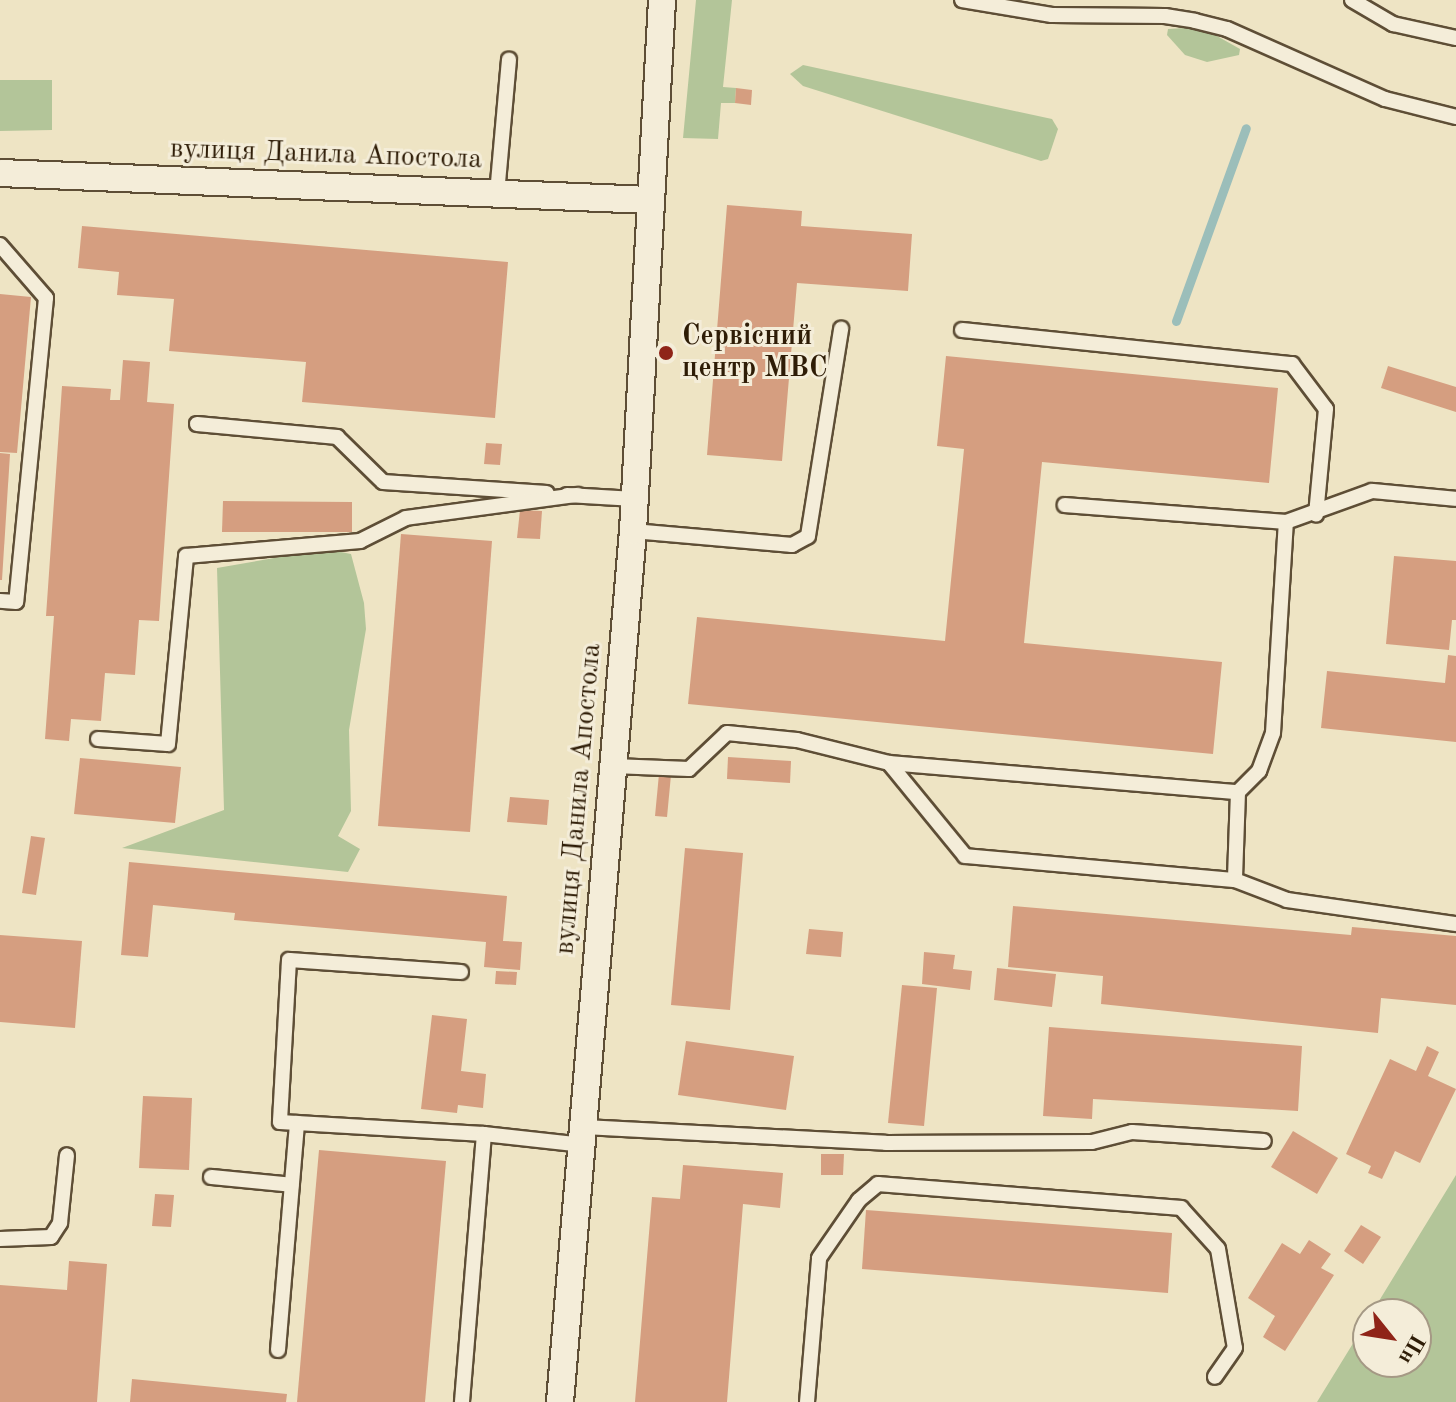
<!DOCTYPE html>
<html>
<head>
<meta charset="utf-8">
<style>
	body { margin:0 }
	#map { position:relative; width:1456px; height:1402px; overflow:hidden; background:#eee4c4; font-family:"Old Standard TT",serif }
	div>[style] { position:absolute }
	.green>* { inset:0; background:#b3c599 }
	.stream>* { height:9px; margin:-4.5px; padding:0 4.5px; transform-origin:4.5px; border-radius:4.5px; background:#9bbeba }
	.building>* { inset:0; background:#d59e80 }
	.roads { filter:drop-shadow(2px 0 #5e4e36) drop-shadow(-2px 0 #5e4e36) drop-shadow(0 2px #5e4e36) drop-shadow(0 -2px #5e4e36) }
	.lane>* { height:14px; margin:-7px; padding:0 7px; transform-origin:7px; border-radius:7px; background:#f4edd9 }
	.street>* { height:26px; margin:-13px; padding:0 13px; transform-origin:13px; border-radius:13px; background:#f4edd9 }
	.dots>* { width:22px; height:22px; translate:-50% -50%; box-sizing:border-box; border:4px solid #f4edd9; border-radius:50% }
	span { translate:-50% -50%; white-space:nowrap; text-align:center; line-height:1.15; -webkit-text-stroke:6px #f4edd9; paint-order:stroke }
	.street-label { font-size:28px; color:#2e1c06 }
	.poi-label { font-size:28px; color:#2e1c06; font-weight:700 }
	.left { translate:0 -50%; text-align:left }
	.north { position:absolute; left:1352px; top:1298px; width:80px; height:80px; box-sizing:border-box; background:#f4edd9; border:2px solid #a59985; border-radius:50%; rotate:120deg; font-size:22px; font-weight:700; line-height:32px; text-align:center; color:#2e1c06 }
	.north::after { content:''; display:block; margin:auto; width:28px; height:36px; background:#8f2418; clip-path:polygon(50% 0,100% 100%,50% 72%,0 100%) }
</style>
</head>
<body>
<div id="map">
	<div class="green">
		<div style="clip-path:polygon(696px 0,732px 0,723px 87px,736px 88px,735px 103px,721px 103px,718px 139px,683px 138px)"></div>
		<div style="clip-path:polygon(1201px 27px,1240px 49px,1239px 55px,1207px 62px,1185px 55px,1167px 35px,1168px 29px)"></div>
		<div style="clip-path:polygon(803px 65px,1052px 119px,1058px 129px,1048px 159px,1041px 161px,803px 86px,790px 74px)"></div>
		<div style="clip-path:polygon(0 80px,52px 80px,52px 130px,0 131px)"></div>
		<div style="clip-path:polygon(326px 549px,351px 554px,364px 603px,366px 629px,349px 730px,351px 811px,338px 836px,360px 849px,348px 872px,122px 848px,224px 810px,217px 568px)"></div>
		<div style="clip-path:polygon(1456px 1175px,1456px 1402px,1317px 1402px,1368px 1319px,1368px 1362px,1416px 1362px,1416px 1314px,1371px 1314px)"></div>
	</div>
	<div class="stream">
		<div style="left:1176px;top:321px;width:205px;rotate:-70.1deg"></div>
	</div>
	<div class="building">
		<div style="clip-path:polygon(736px 88px,752px 90px,751px 105px,735px 103px)"></div>
		<div style="clip-path:polygon(727px 205px,802px 211px,801px 226px,912px 234px,908px 291px,797px 283px,782px 461px,707px 455px)"></div>
		<div style="clip-path:polygon(82px 226px,508px 262px,495px 418px,302px 402px,306px 362px,169px 351px,174px 299px,117px 295px,119px 272px,78px 268px)"></div>
		<div style="clip-path:polygon(0 294px,31px 297px,17px 453px,0 452px)"></div>
		<div style="clip-path:polygon(946px 356px,1278px 388px,1269px 483px,1042px 462px,1024px 643px,1222px 662px,1213px 754px,688px 704px,697px 617px,945px 641px,964px 449px,937px 446px)"></div>
		<div style="clip-path:polygon(123px 360px,150px 362px,147px 402px,174px 404px,159px 621px,139px 620px,135px 675px,105px 673px,101px 721px,71px 719px,69px 741px,45px 739px,54px 616px,46px 616px,62px 386px,111px 389px,110px 400px,120px 400px)"></div>
		<div style="clip-path:polygon(1388px 366px,1456px 387px,1456px 412px,1381px 388px)"></div>
		<div style="clip-path:polygon(486px 443px,502px 444px,500px 465px,484px 464px)"></div>
		<div style="clip-path:polygon(0 453px,10px 454px,2px 580px,0 580px)"></div>
		<div style="clip-path:polygon(223px 501px,352px 502px,352px 532px,222px 532px)"></div>
		<div style="clip-path:polygon(520px 510px,542px 511px,540px 539px,517px 538px)"></div>
		<div style="clip-path:polygon(401px 534px,492px 541px,470px 832px,378px 826px)"></div>
		<div style="clip-path:polygon(1394px 556px,1456px 561px,1456px 620px,1452px 620px,1449px 650px,1386px 644px)"></div>
		<div style="clip-path:polygon(1448px 655px,1456px 656px,1456px 742px,1321px 728px,1327px 671px,1445px 683px)"></div>
		<div style="clip-path:polygon(728px 757px,791px 761px,790px 783px,727px 779px)"></div>
		<div style="clip-path:polygon(80px 758px,181px 767px,175px 823px,74px 814px)"></div>
		<div style="clip-path:polygon(659px 774px,671px 775px,667px 817px,655px 816px)"></div>
		<div style="clip-path:polygon(510px 797px,549px 800px,547px 825px,507px 822px)"></div>
		<div style="clip-path:polygon(31px 836px,45px 838px,36px 895px,22px 893px)"></div>
		<div style="clip-path:polygon(685px 848px,743px 853px,730px 1010px,671px 1005px)"></div>
		<div style="clip-path:polygon(129px 862px,507px 896px,503px 941px,522px 942px,520px 970px,484px 967px,486px 942px,234px 920px,235px 913px,153px 905px,148px 957px,121px 955px)"></div>
		<div style="clip-path:polygon(1013px 906px,1351px 935px,1352px 927px,1456px 936px,1456px 1005px,1381px 998px,1378px 1033px,1101px 1004px,1103px 976px,1008px 967px)"></div>
		<div style="clip-path:polygon(809px 929px,843px 932px,841px 957px,806px 954px)"></div>
		<div style="clip-path:polygon(0 935px,82px 941px,75px 1028px,0 1022px)"></div>
		<div style="clip-path:polygon(924px 952px,955px 955px,953px 969px,972px 971px,970px 990px,922px 984px)"></div>
		<div style="clip-path:polygon(997px 968px,1056px 974px,1052px 1007px,994px 1000px)"></div>
		<div style="clip-path:polygon(496px 971px,517px 972px,516px 985px,495px 984px)"></div>
		<div style="clip-path:polygon(902px 985px,937px 988px,924px 1126px,888px 1123px)"></div>
		<div style="clip-path:polygon(432px 1015px,467px 1019px,461px 1071px,486px 1074px,483px 1108px,458px 1105px,457px 1113px,421px 1109px)"></div>
		<div style="clip-path:polygon(1049px 1027px,1302px 1046px,1298px 1111px,1093px 1099px,1092px 1119px,1043px 1116px)"></div>
		<div style="clip-path:polygon(686px 1041px,794px 1056px,786px 1110px,678px 1095px)"></div>
		<div style="clip-path:polygon(1427px 1046px,1439px 1052px,1428px 1076px,1456px 1089px,1420px 1163px,1395px 1151px,1382px 1179px,1368px 1173px,1371px 1166px,1346px 1154px,1390px 1059px,1416px 1071px)"></div>
		<div style="clip-path:polygon(143px 1096px,192px 1098px,189px 1170px,139px 1168px)"></div>
		<div style="clip-path:polygon(1293px 1131px,1338px 1158px,1317px 1194px,1271px 1167px)"></div>
		<div style="clip-path:polygon(319px 1150px,446px 1161px,425px 1402px,297px 1402px)"></div>
		<div style="clip-path:polygon(821px 1154px,844px 1154px,843px 1175px,821px 1175px)"></div>
		<div style="clip-path:polygon(683px 1165px,783px 1173px,780px 1208px,743px 1204px,727px 1402px,635px 1402px,652px 1197px,680px 1199px)"></div>
		<div style="clip-path:polygon(155px 1194px,174px 1195px,171px 1227px,152px 1226px)"></div>
		<div style="clip-path:polygon(866px 1210px,1172px 1233px,1168px 1293px,862px 1269px)"></div>
		<div style="clip-path:polygon(1361px 1225px,1381px 1237px,1363px 1264px,1344px 1251px)"></div>
		<div style="clip-path:polygon(1309px 1240px,1331px 1254px,1321px 1268px,1334px 1275px,1285px 1351px,1263px 1337px,1275px 1316px,1248px 1298px,1282px 1243px,1300px 1254px)"></div>
		<div style="clip-path:polygon(69px 1261px,107px 1264px,97px 1402px,0 1402px,0 1285px,67px 1290px)"></div>
		<div style="clip-path:polygon(132px 1379px,287px 1394px,286px 1402px,130px 1402px)"></div>
	</div>
	<div class="roads">
		<div class="lane">
			<div style="left:962px;top:0;width:91px;rotate:9.5deg"></div>
			<div style="left:1052px;top:15px;width:113px;rotate:0.5deg"></div>
			<div style="left:1165px;top:16px;width:30px;rotate:9deg"></div>
			<div style="left:1195px;top:21px;width:33px;rotate:14deg"></div>
			<div style="left:1227px;top:29px;width:173px;rotate:23.9deg"></div>
			<div style="left:1385px;top:99px;width:73px;rotate:14.2deg"></div>
			<div style="left:1352px;top:0;width:48px;rotate:30.3deg"></div>
			<div style="left:1393px;top:24px;width:65px;rotate:12.5deg"></div>
			<div style="left:497px;top:194px;width:135px;rotate:-84.9deg"></div>
			<div style="left:0;top:245px;width:70px;rotate:49deg"></div>
			<div style="left:46px;top:298px;width:305px;rotate:95.6deg"></div>
			<div style="left:16px;top:602px;width:16px;rotate:-176deg"></div>
			<div style="left:962px;top:330px;width:332px;rotate:5.9deg"></div>
			<div style="left:1292px;top:364px;width:56px;rotate:52.9deg"></div>
			<div style="left:1326px;top:409px;width:106px;rotate:95.4deg"></div>
			<div style="left:197px;top:424px;width:141px;rotate:5.3deg"></div>
			<div style="left:337px;top:437px;width:64px;rotate:44.4deg"></div>
			<div style="left:383px;top:482px;width:164px;rotate:3.8deg"></div>
			<div style="left:567px;top:495px;width:68px;rotate:3.4deg"></div>
			<div style="left:1286px;top:522px;width:91px;rotate:-19.8deg"></div>
			<div style="left:1372px;top:491px;width:84px;rotate:5.4deg"></div>
			<div style="left:633px;top:531px;width:160px;rotate:5deg"></div>
			<div style="left:792px;top:545px;width:18px;rotate:-29deg"></div>
			<div style="left:808px;top:536px;width:210px;rotate:-80.9deg"></div>
			<div style="left:98px;top:739px;width:70px;rotate:4.1deg"></div>
			<div style="left:168px;top:744px;width:189px;rotate:-84.5deg"></div>
			<div style="left:186px;top:556px;width:175px;rotate:-4.9deg"></div>
			<div style="left:360px;top:541px;width:51px;rotate:-26.6deg"></div>
			<div style="left:406px;top:518px;width:173px;rotate:-7.7deg"></div>
			<div style="left:889px;top:763px;width:120px;rotate:50.7deg"></div>
			<div style="left:965px;top:856px;width:271px;rotate:5.1deg"></div>
			<div style="left:613px;top:766px;width:76px;rotate:2.3deg"></div>
			<div style="left:689px;top:769px;width:52px;rotate:-43.5deg"></div>
			<div style="left:727px;top:733px;width:70px;rotate:5.7deg"></div>
			<div style="left:797px;top:740px;width:95px;rotate:14deg"></div>
			<div style="left:889px;top:763px;width:350px;rotate:4.8deg"></div>
			<div style="left:1238px;top:792px;width:30px;rotate:-45deg"></div>
			<div style="left:1259px;top:771px;width:40px;rotate:-69.8deg"></div>
			<div style="left:1273px;top:733px;width:211px;rotate:-86.5deg"></div>
			<div style="left:1286px;top:522px;width:222px;rotate:-175.6deg"></div>
			<div style="left:1238px;top:792px;width:88px;rotate:92deg"></div>
			<div style="left:1235px;top:880px;width:56px;rotate:21deg"></div>
			<div style="left:1287px;top:900px;width:171px;rotate:8.1deg"></div>
			<div style="left:461px;top:972px;width:172px;rotate:-176deg"></div>
			<div style="left:289px;top:960px;width:162px;rotate:93.2deg"></div>
			<div style="left:280px;top:1122px;width:204px;rotate:3.4deg"></div>
			<div style="left:484px;top:1134px;width:269px;rotate:94.7deg"></div>
			<div style="left:584px;top:1127px;width:302px;rotate:3deg"></div>
			<div style="left:886px;top:1143px;width:206px;rotate:-0.3deg"></div>
			<div style="left:1092px;top:1142px;width:41px;rotate:-14deg"></div>
			<div style="left:1132px;top:1132px;width:132px;rotate:3.9deg"></div>
			<div style="left:484px;top:1134px;width:100px;rotate:6.3deg"></div>
			<div style="left:211px;top:1177px;width:81px;rotate:5.6deg"></div>
			<div style="left:0;top:1239px;width:51px;rotate:-2.2deg"></div>
			<div style="left:51px;top:1237px;width:17px;rotate:-57deg"></div>
			<div style="left:60px;top:1223px;width:68px;rotate:-84.1deg"></div>
			<div style="left:278px;top:1350px;width:228px;rotate:-85.2deg"></div>
			<div style="left:807px;top:1402px;width:144px;rotate:-85.2deg"></div>
			<div style="left:819px;top:1258px;width:70px;rotate:-55.4deg"></div>
			<div style="left:859px;top:1200px;width:25px;rotate:-40deg"></div>
			<div style="left:878px;top:1184px;width:304px;rotate:4.5deg"></div>
			<div style="left:1181px;top:1208px;width:55px;rotate:47.9deg"></div>
			<div style="left:1218px;top:1249px;width:100px;rotate:80.3deg"></div>
			<div style="left:1235px;top:1348px;width:35px;rotate:125deg"></div>
		</div>
		<div class="street">
			<div style="left:0;top:173px;width:650px;rotate:2.38deg"></div>
			<div style="left:560px;top:1402px;width:874px;rotate:-85.21deg"></div>
			<div style="left:633px;top:531px;width:532px;rotate:-86.87deg"></div>
		</div>
	</div>
	<div class="dots">
		<div style="left:666px;top:353px;background:#8f2418"></div>
	</div>
	<div class="street-label">
		<span style="left:326px;top:155px;rotate:2deg">вулиця Данила Апостола</span>
		<span style="left:579px;top:799px;rotate:-85deg">вулиця Данила Апостола</span>
	</div>
	<div class="poi-label">
		<span class="left" style="left:682px;top:353px">Сервісний<br>центр МВС</span>
	</div>
	<div class="north">Пн</div>
</div>
</body>
</html>
